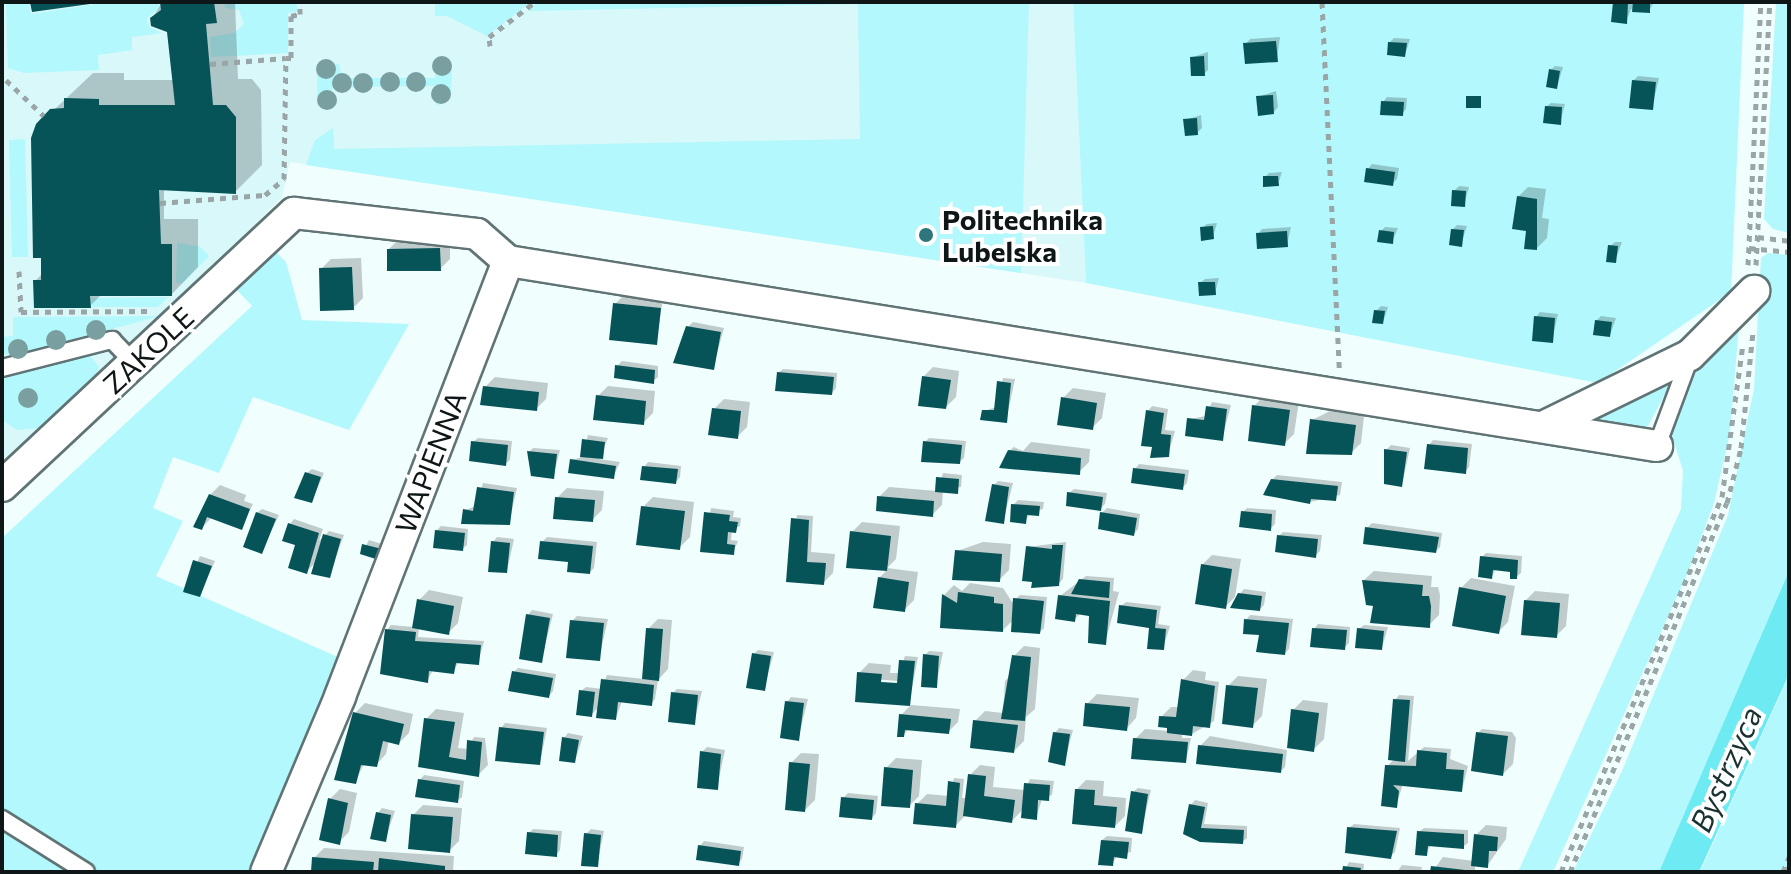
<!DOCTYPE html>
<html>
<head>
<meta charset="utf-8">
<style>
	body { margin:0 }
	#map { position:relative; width:1791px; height:874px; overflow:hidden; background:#f0fefe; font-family:Commissioner,sans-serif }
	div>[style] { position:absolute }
	.built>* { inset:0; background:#d8f8fa }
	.green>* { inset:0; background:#b3f8fc }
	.water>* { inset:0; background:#6deaf2 }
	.shadow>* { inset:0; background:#0003 }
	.building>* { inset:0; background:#065458 }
	.path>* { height:5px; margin-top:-2.5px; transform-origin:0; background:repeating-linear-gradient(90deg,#9aa5a6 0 6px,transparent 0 12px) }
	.roads { filter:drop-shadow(2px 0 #617475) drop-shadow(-2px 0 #617475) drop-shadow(0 2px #617475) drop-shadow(0 -2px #617475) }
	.service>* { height:16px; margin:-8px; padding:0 8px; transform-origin:8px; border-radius:8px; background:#fff }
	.minor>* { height:30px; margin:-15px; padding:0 15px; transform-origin:15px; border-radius:15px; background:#fff }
	.trees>* { width:20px; height:20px; margin:-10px; border-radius:50%; background:#7a9fa0 }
	.dots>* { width:22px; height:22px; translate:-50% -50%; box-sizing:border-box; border:4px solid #fff; border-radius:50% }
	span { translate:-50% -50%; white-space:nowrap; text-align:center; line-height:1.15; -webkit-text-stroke:8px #fff; paint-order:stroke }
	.poi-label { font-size:28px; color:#0f1617; font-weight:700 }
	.left { translate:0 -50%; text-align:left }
	.street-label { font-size:28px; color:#0f1617 }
	.water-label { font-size:30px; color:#1a3132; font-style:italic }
	.frame { position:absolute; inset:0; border:4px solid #0f1617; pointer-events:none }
</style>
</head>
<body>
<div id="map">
	<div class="built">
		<div style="clip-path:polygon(2px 2px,1073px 2px,1086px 283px,290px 162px,282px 197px,172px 308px,2px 461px)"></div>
	</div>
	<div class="green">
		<div style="clip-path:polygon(6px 2px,29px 2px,31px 14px,109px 2px,158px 2px,159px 9px,147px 18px,149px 27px,162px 33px,132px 37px,132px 50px,98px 55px,99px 70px,24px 73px,8px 68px)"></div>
		<div style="clip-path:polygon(224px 2px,297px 2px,297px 12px,288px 13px,288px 53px,211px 57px,210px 37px,234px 33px,244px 24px,239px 10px,225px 8px)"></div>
		<div style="clip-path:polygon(435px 2px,531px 2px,487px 36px,447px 16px,435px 16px)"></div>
		<div style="clip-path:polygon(538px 2px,1029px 2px,1021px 273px,306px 165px,315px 140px,333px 128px,334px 149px,860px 139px,858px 4px,528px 11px)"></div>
		<div style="clip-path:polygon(1073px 2px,1744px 2px,1731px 292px,1598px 383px,1086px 283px)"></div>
		<div style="clip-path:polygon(1776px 2px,1789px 2px,1789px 233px,1773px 229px,1764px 219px)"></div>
		<div style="clip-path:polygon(436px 57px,447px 61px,452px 71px,451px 93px,441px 104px,436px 105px,436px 86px,333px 87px,329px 107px,317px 96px,317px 71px,323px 61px,339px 64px,342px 78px,435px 78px)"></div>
		<div style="clip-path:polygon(25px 139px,28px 257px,12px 257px,9px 140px)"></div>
		<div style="clip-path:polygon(177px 243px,199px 246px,209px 256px,182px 284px,176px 282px)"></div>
		<div style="clip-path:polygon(277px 253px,286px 262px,302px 320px,409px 324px,349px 430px,253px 397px,219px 473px,173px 457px,153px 508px,183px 521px,156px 576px,342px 659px,252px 872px,2px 872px,2px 538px,252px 306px,235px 288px)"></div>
		<div style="clip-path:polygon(1768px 253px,1789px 255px,1789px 571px,1659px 872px,1573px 872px,1622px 771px,1728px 515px,1754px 389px,1761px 258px)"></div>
		<div style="clip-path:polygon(168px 297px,158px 307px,92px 307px,92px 298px)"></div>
		<div style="clip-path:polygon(1740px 314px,1730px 433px,1714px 503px,1689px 570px,1553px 872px,1518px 872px,1681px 509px,1683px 471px,1671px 432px,1686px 383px,1705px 352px)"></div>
		<div style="clip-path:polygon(160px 316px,12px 356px,2px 353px,2px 337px,13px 336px,13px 317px)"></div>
		<div style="clip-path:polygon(89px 354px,99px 367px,96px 376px,39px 428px,17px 430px,2px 420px,2px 381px,8px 376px)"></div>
		<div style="clip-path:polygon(1677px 371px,1647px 428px,1581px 416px)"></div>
		<div style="clip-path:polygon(1789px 675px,1789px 872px,1700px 872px)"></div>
	</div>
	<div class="water">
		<div style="clip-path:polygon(1789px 571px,1789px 674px,1699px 872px,1659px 872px)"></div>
	</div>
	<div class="shadow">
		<div style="clip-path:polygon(162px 2px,235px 2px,238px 79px,252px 79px,261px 90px,262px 165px,235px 192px,164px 188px,164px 219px,198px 219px,198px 267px,172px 294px,102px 294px,90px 306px,35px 281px,43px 273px,38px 125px,93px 73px,124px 73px,124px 80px,175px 80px,169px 30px,152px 19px)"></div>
		<div style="clip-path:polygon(1615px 2px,1654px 2px,1649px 11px,1631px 9px,1626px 22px)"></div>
		<div style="clip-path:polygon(1280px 37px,1277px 60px,1246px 44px,1250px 39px)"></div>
		<div style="clip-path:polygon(1394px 38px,1410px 39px,1405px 55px,1390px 42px)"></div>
		<div style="clip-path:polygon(1208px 52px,1208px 70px,1204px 74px,1193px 57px)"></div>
		<div style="clip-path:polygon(1555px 66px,1563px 67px,1557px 87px,1551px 70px)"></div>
		<div style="clip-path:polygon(1638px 76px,1659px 78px,1652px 108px,1634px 80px)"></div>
		<div style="clip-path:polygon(1276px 91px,1278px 107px,1274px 112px,1258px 97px)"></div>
		<div style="clip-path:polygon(1387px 97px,1407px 98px,1406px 109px,1402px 114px,1383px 102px)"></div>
		<div style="clip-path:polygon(1551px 103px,1565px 104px,1560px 123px,1546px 107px)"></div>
		<div style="clip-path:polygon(1201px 115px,1202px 128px,1197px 133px,1185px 120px)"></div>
		<div style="clip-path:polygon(1372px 164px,1399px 168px,1397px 179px,1392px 184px,1368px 169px)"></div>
		<div style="clip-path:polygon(1282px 172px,1278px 184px,1265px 177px,1269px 173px)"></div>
		<div style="clip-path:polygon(1459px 186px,1469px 187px,1464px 205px,1454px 191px)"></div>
		<div style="clip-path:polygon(1528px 187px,1546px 189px,1542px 218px,1549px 219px,1547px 238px,1537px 248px,1518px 197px)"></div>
		<div style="clip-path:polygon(1217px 223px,1213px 237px,1202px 228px,1207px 224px)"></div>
		<div style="clip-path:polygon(1457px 225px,1467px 226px,1461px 244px,1453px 229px)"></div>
		<div style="clip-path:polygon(1291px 227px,1287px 245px,1258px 234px,1262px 229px)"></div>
		<div style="clip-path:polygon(1385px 227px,1398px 228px,1392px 242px,1381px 231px)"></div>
		<div style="clip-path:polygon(399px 239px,450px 239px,450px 259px,440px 269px,389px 249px)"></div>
		<div style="clip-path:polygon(1615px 242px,1622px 242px,1615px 261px,1610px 246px)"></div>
		<div style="clip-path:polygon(361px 258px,363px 298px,353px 308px,321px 269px,331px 259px)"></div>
		<div style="clip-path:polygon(1219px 278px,1215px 293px,1200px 283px,1205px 279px)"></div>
		<div style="clip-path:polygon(625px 294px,663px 298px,656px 343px,615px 304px)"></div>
		<div style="clip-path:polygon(1381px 306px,1388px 307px,1383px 322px,1376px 311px)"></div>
		<div style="clip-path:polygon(1540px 312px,1558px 314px,1552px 341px,1536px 317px)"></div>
		<div style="clip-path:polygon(1601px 316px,1616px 318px,1610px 335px,1596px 321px)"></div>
		<div style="clip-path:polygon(693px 322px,724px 328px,713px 368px,688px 327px)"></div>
		<div style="clip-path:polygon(622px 361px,658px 366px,658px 377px,653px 381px,617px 366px)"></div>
		<div style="clip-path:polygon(933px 367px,959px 371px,956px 397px,946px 407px,923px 377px)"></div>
		<div style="clip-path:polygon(783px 369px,837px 373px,836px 388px,832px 393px,778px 373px)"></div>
		<div style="clip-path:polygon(495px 377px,548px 383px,546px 399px,536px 409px,485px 387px)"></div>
		<div style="clip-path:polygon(1003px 378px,1015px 379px,1006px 421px,984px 411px,996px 407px)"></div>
		<div style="clip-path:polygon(608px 386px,655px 391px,653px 413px,643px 423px,598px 396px)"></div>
		<div style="clip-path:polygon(1073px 388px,1106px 393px,1102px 418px,1092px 428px,1063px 398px)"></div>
		<div style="clip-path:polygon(1264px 396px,1299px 401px,1294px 434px,1284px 444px,1254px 406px)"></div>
		<div style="clip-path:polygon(724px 399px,750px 402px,747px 427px,737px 437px,714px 409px)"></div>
		<div style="clip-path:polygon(1212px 402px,1231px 405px,1222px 439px,1189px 419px,1206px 416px)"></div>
		<div style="clip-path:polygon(1152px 406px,1168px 409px,1165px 430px,1175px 431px,1168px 455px,1154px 446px,1148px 411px)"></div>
		<div style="clip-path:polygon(1330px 411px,1364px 416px,1361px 443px,1351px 453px,1312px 420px)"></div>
		<div style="clip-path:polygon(588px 435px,608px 438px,599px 459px,620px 462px,613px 477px,572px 460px,582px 457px)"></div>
		<div style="clip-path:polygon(478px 438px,512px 441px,510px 460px,505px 464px,473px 442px)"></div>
		<div style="clip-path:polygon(929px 438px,966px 441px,964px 458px,959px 462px,925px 442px)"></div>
		<div style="clip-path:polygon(1433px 440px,1472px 444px,1469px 467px,1465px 472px,1429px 445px)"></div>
		<div style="clip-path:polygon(1031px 442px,1090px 449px,1089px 462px,1079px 472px,1009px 451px,1014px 447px,1023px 451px)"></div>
		<div style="clip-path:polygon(1391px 445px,1410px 448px,1402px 485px,1386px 450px)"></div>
		<div style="clip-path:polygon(533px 448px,560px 450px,553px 477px,529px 452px)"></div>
		<div style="clip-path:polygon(648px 462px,681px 466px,680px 477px,676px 482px,644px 467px)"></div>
		<div style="clip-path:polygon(1139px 464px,1189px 470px,1187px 483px,1182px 488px,1135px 469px)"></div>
		<div style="clip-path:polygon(312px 469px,324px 473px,312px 501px,307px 473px)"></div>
		<div style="clip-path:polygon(943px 473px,962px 475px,961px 487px,943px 490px,942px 505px,932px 515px,879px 497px,889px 487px,937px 491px)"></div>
		<div style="clip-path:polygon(1277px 475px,1342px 482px,1340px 495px,1310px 502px,1272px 480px)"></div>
		<div style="clip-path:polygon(998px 481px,1013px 483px,1003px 522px,994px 485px)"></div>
		<div style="clip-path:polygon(483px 483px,517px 488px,509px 523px,465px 510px,476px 506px)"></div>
		<div style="clip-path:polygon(220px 485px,246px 495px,244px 501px,253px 504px,241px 528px,212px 517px,202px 528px,210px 495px)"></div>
		<div style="clip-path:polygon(567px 488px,604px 491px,602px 510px,592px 520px,557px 498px)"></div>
		<div style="clip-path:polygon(1074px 489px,1107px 493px,1105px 504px,1101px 508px,1069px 493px)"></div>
		<div style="clip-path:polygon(653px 497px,694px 502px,690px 537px,680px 547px,643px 507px)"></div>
		<div style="clip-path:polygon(1018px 500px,1044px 502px,1043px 509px,1030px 513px,1025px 522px,1013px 505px)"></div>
		<div style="clip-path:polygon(711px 508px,734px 511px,733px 517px,741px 518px,740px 526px,732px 530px,731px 540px,738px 541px,733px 553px,703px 550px)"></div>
		<div style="clip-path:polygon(1107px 508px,1140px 514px,1138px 529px,1134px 534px,1102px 513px)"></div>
		<div style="clip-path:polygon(1247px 508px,1276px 510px,1275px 524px,1270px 529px,1243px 512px)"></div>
		<div style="clip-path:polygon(262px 509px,279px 515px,261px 552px,257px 513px)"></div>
		<div style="clip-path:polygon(797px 515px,813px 516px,811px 552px,835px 554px,833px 573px,823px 583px,788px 580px)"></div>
		<div style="clip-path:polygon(294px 519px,323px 529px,319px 541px,329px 531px,344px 535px,329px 576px,317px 561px,307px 571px,290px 524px)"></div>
		<div style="clip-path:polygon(862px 522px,900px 526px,896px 559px,887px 568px,918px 572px,914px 600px,904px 610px,879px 578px,888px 569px,848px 566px,852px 532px)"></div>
		<div style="clip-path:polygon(1372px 523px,1442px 533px,1440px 547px,1436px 551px,1367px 528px)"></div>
		<div style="clip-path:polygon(441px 526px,468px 529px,467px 545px,462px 549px,436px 531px)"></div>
		<div style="clip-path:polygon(1283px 532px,1322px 535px,1320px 551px,1315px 556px,1279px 536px)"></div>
		<div style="clip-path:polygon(497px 537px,514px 539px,507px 571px,493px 542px)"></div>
		<div style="clip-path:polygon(547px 537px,597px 542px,594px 568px,590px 572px,570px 560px,542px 542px)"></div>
		<div style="clip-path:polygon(369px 540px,385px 545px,379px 558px,362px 553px)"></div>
		<div style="clip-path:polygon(983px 542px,1011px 544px,1009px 570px,999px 580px,957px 551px)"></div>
		<div style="clip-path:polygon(1066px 542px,1063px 579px,1058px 584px,1028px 547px)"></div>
		<div style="clip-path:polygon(1486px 553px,1522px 556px,1521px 573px,1516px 577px,1512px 571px,1496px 568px,1492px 577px,1482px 557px)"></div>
		<div style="clip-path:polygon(1212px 555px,1241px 559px,1235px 597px,1225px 607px,1202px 565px)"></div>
		<div style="clip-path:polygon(200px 556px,215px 561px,200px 594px,185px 590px)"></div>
		<div style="clip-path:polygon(1374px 571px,1432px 576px,1431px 587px,1438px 587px,1440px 595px,1439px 615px,1429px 625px,1376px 604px,1364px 580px)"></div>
		<div style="clip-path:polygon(1086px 576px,1114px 578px,1113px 591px,1119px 592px,1105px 643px,1091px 616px,1082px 612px,1074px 620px,1060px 596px)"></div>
		<div style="clip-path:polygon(1471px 578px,1515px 586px,1508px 622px,1498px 632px,1461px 588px)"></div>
		<div style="clip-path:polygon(970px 583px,1003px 588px,1012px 602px,1020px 595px,1047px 597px,1044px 628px,1040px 632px,1014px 619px,1003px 630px,941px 622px,944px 595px,954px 585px,962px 591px)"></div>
		<div style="clip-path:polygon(1244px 589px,1266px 592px,1264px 605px,1260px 609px,1240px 594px)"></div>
		<div style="clip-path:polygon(429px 590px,463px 597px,458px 623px,448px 633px,419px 627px,418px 637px,484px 641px,478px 663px,459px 661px,453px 672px,433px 670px,427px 681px,387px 630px,391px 625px,414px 627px,419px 600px)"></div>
		<div style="clip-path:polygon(1535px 591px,1569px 594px,1566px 626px,1556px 636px,1525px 601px)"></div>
		<div style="clip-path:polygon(1126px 602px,1161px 606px,1158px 624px,1170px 626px,1163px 648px,1151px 626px,1121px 606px)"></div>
		<div style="clip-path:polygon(532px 610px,553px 614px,541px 661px,528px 615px)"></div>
		<div style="clip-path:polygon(1250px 615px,1293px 619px,1289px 649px,1285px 653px,1261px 634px,1246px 620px)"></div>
		<div style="clip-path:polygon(577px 616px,608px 619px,599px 659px,572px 621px)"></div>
		<div style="clip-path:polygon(658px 619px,672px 620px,668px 669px,658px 680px,655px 699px,651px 704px,622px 701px,616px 718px,599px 707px,591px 715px,581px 691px,586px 687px,602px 689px,607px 675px,644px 679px,648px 629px)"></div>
		<div style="clip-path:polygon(1318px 624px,1350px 627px,1349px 643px,1344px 648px,1314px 629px)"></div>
		<div style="clip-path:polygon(1364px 625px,1388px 627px,1382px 648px,1359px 629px)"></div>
		<div style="clip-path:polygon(1024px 646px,1040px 648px,1035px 709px,1026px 717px,1024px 741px,1014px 751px,975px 721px,985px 711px,1003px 713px,1005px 681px,1012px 674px,1014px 656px)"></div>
		<div style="clip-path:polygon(758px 650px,774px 652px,764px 689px,754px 654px)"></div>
		<div style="clip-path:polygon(929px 651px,943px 652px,936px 686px,925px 655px)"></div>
		<div style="clip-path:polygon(evenodd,905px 656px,918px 657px,909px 704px,857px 700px,859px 673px,869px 663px,891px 665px,890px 673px,899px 673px,905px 656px,872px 679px,899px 681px,899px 685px,871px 683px,872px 679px)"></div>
		<div style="clip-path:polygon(518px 668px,556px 674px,553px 691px,549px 696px,514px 672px)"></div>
		<div style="clip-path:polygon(1193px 670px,1206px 672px,1205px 680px,1219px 682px,1214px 721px,1192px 734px,1182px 733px,1182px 738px,1191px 738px,1186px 761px,1135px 739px,1145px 729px,1169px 731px,1161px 717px,1171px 707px,1179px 707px,1183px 680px)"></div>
		<div style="clip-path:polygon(1238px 676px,1267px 679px,1262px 716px,1252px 726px,1228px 686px)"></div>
		<div style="clip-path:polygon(677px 689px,702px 691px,694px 723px,673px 693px)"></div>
		<div style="clip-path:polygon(1097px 694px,1139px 698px,1136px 718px,1126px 729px,1087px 704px)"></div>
		<div style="clip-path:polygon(1399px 695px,1414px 696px,1408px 761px,1424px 747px,1451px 749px,1450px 759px,1468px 766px,1462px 790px,1403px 784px,1396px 806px,1387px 766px,1395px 759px,1395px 700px)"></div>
		<div style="clip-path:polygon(791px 697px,808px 699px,798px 739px,787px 702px)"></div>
		<div style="clip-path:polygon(1303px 700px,1328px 703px,1324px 739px,1314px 749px,1293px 710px)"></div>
		<div style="clip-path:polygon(365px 703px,413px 714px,409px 733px,399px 743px,389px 740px,386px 754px,376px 765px,364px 764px,355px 782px,355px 713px)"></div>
		<div style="clip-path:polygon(911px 705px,960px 709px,958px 722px,948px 732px,910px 728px,903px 735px,901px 715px)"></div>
		<div style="clip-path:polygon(436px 709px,464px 713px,458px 748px,468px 749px,474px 737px,485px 738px,488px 765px,478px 775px,420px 765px,426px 719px)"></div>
		<div style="clip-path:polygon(505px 723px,547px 728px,540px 763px,501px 728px)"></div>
		<div style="clip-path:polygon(1059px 728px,1073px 730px,1064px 764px,1055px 733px)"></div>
		<div style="clip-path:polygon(1482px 729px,1512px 732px,1516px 738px,1513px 764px,1503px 774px,1478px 733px)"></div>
		<div style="clip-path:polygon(568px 733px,583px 736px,575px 761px,564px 738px)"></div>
		<div style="clip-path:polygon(1210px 736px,1287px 750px,1285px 767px,1281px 771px,1200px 746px)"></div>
		<div style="clip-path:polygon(707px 747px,725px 750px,717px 788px,702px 752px)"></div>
		<div style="clip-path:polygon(801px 753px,819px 754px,815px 800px,805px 810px,791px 763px)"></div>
		<div style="clip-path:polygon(896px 758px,922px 760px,919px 796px,909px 806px,886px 768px)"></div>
		<div style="clip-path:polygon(980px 765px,995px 767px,993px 787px,1025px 790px,1030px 779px,1054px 781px,1052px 795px,1042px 799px,1036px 818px,1024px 808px,1012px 821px,966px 815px,955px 826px,917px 804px,927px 794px,949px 796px,954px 778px,964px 779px,962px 798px,967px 798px,970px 775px)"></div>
		<div style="clip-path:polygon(424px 775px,464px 781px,462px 797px,457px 801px,420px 780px)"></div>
		<div style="clip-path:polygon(1086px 780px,1104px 781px,1103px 796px,1126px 798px,1125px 816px,1115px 826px,1076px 790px)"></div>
		<div style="clip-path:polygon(1138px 788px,1151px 790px,1141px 831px,1133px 792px)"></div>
		<div style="clip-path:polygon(340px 789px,357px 793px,349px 832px,339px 842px,330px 799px)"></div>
		<div style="clip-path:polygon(848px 793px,878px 796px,876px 813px,872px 818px,843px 798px)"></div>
		<div style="clip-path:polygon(1195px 800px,1208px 803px,1204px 824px,1247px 826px,1247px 838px,1242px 842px,1200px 840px,1191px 805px)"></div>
		<div style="clip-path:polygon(423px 805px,462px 808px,459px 841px,449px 851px,413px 815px)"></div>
		<div style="clip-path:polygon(382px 808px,395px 811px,385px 840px,378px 813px)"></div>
		<div style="clip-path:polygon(1354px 824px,1400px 828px,1395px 852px,1390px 857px,1349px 828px)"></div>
		<div style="clip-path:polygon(1486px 825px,1507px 827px,1506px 839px,1487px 866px,1475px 865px,1475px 872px,1432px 872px,1443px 857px,1474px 861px,1476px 835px)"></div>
		<div style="clip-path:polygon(1424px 828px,1468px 830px,1468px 843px,1463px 847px,1431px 844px,1426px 854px,1419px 832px)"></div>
		<div style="clip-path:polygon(533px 829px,562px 831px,560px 850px,556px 855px,529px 833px)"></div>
		<div style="clip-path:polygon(591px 829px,604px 831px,597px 865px,586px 834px)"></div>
		<div style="clip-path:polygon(1107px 836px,1132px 838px,1131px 852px,1117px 856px,1112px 864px,1102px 840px)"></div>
		<div style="clip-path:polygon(704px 841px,744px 847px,742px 859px,738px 864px,700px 846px)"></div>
		<div style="clip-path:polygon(324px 848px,454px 856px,453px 872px,313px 872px,314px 858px)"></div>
		<div style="clip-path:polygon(1349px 862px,1364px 864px,1363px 872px,1344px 872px)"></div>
		<div style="clip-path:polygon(1402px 865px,1422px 867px,1421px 872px,1397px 872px)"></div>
	</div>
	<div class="building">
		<div style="clip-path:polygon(30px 2px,90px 2px,90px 4px,32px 12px)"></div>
		<div style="clip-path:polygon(160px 2px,214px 2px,217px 23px,206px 24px,213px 105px,226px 105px,236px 117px,236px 194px,159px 190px,161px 244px,172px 244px,172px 296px,90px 296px,91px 308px,34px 308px,33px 280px,41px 280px,41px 258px,33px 258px,31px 138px,36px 124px,50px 109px,64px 108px,64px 98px,99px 99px,99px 105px,175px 105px,167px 32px,151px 26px,150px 18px,161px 10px)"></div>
		<div style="clip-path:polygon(1613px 2px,1628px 2px,1627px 24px,1611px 22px)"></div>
		<div style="clip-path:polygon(1633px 2px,1650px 2px,1650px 13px,1632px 12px)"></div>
		<div style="clip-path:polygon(1276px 41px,1278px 62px,1245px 64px,1243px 43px)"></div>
		<div style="clip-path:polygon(1388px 42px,1407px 43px,1405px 57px,1387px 55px)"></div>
		<div style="clip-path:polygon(1204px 56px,1205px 76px,1191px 76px,1190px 57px)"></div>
		<div style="clip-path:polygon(1549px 69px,1560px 71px,1557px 89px,1546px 87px)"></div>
		<div style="clip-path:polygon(1632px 80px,1656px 82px,1653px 110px,1629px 108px)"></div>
		<div style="clip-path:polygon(1273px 95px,1274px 114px,1258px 116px,1256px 96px)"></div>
		<div style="clip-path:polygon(1466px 96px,1481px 96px,1481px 108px,1466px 108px)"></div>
		<div style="clip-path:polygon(1381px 101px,1404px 102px,1403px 116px,1380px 115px)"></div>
		<div style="clip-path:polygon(1545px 106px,1562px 107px,1561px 125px,1543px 123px)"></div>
		<div style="clip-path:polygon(1197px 118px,1198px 135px,1185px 136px,1183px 119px)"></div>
		<div style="clip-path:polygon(1366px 168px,1395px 172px,1393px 186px,1364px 182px)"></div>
		<div style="clip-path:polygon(1263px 176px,1278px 176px,1279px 186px,1263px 187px)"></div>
		<div style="clip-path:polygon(1452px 190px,1466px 191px,1465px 207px,1451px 206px)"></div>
		<div style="clip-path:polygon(1517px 196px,1537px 199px,1537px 250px,1524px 249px,1526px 231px,1512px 229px)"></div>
		<div style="clip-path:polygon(1213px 226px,1214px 239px,1201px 241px,1200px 227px)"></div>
		<div style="clip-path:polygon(1451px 229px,1464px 230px,1462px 247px,1449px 245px)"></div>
		<div style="clip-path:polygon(1379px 230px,1394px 232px,1393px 244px,1377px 242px)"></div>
		<div style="clip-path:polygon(1287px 231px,1288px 247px,1257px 249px,1256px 233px)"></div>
		<div style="clip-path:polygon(1608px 245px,1618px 246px,1616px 263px,1606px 262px)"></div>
		<div style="clip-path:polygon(440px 248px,441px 271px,387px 271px,387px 249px)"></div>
		<div style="clip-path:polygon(352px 267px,354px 310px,320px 311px,319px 268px)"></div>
		<div style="clip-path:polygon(1198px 282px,1215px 282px,1216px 295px,1199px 296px)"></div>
		<div style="clip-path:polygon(613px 303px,661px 308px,657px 345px,609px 340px)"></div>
		<div style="clip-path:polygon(1374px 310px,1385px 311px,1383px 324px,1372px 323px)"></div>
		<div style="clip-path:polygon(1534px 316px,1555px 318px,1553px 343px,1532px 341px)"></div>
		<div style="clip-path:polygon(1595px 320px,1612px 322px,1610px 337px,1593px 335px)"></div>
		<div style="clip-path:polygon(686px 326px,721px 332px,714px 370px,673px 363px)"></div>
		<div style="clip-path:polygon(615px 365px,655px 370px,654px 384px,614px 378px)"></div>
		<div style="clip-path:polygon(777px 372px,834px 377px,832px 395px,775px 391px)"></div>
		<div style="clip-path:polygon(922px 376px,951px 380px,946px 409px,918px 406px)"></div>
		<div style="clip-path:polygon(997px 381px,1011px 383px,1007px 423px,980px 420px,982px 410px,994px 410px)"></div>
		<div style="clip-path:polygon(483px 386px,539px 392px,537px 411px,480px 405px)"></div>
		<div style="clip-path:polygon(596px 395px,646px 401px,644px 425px,593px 420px)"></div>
		<div style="clip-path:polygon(1061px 397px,1097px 403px,1093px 430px,1057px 425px)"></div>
		<div style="clip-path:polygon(1252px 405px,1290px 410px,1285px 446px,1248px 441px)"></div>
		<div style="clip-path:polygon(1206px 406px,1227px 409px,1223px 441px,1185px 436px,1187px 418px,1204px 420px)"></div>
		<div style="clip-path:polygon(712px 408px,741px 411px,738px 439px,708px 435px)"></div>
		<div style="clip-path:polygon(1146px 410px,1164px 413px,1161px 434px,1171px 435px,1169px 457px,1150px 458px,1152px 447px,1141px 446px)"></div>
		<div style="clip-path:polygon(1310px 419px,1356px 425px,1352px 455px,1306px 454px)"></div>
		<div style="clip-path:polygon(582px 439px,605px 442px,603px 459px,580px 457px)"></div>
		<div style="clip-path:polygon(471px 441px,508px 445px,506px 466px,469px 461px)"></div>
		<div style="clip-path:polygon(923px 441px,962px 445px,960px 464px,921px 462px)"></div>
		<div style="clip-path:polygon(1427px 444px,1468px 448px,1466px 474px,1424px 469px)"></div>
		<div style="clip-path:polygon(1384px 449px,1407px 452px,1402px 487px,1384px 484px)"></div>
		<div style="clip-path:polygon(1008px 450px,1081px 458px,1080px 475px,999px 468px)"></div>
		<div style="clip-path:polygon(527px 451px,557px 454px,554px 479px,531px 476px)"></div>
		<div style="clip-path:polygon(570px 459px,616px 466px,614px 479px,568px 473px)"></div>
		<div style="clip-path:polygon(642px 466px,678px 469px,676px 484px,640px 480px)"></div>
		<div style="clip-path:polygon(1133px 468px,1185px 474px,1183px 490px,1131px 483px)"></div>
		<div style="clip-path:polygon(305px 472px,321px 477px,312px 503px,294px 498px)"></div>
		<div style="clip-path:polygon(936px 477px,959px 479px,958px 494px,935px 492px)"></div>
		<div style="clip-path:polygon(1271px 479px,1338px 486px,1336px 501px,1311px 499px,1310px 504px,1263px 495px)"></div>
		<div style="clip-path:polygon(992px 484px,1009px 487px,1004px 524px,985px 521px)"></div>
		<div style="clip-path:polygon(477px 487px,514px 492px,510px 525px,461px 524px,463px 509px,473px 511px)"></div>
		<div style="clip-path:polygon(1067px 492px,1103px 497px,1101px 511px,1066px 506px)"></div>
		<div style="clip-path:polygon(209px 494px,250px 509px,242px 530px,207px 517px,202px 530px,193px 527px)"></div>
		<div style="clip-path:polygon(877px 496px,934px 501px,933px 517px,876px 511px)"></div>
		<div style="clip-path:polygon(555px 497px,595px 500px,593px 522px,553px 519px)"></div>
		<div style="clip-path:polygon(1011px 504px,1040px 506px,1039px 516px,1027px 515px,1026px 524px,1010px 522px)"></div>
		<div style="clip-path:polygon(641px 506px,685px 511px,680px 550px,636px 545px)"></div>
		<div style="clip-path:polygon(1241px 511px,1272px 514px,1271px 531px,1239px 527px)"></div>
		<div style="clip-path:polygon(256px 512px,276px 519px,262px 554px,243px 547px)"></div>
		<div style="clip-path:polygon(704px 512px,730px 515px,729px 521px,738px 522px,736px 533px,728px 532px,727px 544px,735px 545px,734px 555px,700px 552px)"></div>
		<div style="clip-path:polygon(1100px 512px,1137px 518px,1134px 536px,1098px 529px)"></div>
		<div style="clip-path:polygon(791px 518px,809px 520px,807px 562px,826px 563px,824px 585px,786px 582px)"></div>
		<div style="clip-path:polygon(288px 523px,319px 533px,307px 574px,288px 568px,295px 545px,282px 541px)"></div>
		<div style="clip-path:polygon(1365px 527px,1439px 537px,1436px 553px,1363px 544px)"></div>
		<div style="clip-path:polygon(435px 530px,465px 533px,463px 551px,433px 548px)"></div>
		<div style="clip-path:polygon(850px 531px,891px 536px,887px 571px,846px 568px)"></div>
		<div style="clip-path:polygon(323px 534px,341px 539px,330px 578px,311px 574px)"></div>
		<div style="clip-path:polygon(1277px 535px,1318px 539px,1316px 558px,1275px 552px)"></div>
		<div style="clip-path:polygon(491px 541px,510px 543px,507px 573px,488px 572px)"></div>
		<div style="clip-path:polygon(540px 541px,593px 546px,590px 574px,567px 572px,568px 562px,538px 559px)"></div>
		<div style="clip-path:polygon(362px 544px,382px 549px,379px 560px,360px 554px)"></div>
		<div style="clip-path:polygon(1052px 545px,1063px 545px,1059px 586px,1031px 588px,1032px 582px,1022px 581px,1026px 546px,1052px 549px)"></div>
		<div style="clip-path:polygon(955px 550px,1002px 554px,1000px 582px,952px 580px)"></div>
		<div style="clip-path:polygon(1480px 556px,1518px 560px,1517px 579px,1510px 579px,1510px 572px,1493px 570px,1492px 579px,1478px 577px)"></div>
		<div style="clip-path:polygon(193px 560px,212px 566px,200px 597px,183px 592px)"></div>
		<div style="clip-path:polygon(1201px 564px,1232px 569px,1226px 609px,1195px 604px)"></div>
		<div style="clip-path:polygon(878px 577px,909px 582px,905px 612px,873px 608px)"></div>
		<div style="clip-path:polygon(1079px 579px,1110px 582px,1109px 598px,1071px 594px)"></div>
		<div style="clip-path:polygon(1362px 580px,1423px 585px,1422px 596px,1429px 596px,1431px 606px,1430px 628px,1370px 623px,1373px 606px,1366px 605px)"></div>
		<div style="clip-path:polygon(1459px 587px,1506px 596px,1499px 634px,1452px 626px)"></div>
		<div style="clip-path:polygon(958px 592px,994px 597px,994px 603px,1003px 604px,1003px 632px,940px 628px,942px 594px,957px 603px)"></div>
		<div style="clip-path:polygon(1238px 593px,1262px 596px,1260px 611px,1230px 608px)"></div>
		<div style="clip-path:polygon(1058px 595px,1110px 601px,1106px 645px,1088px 643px,1089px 616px,1076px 614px,1075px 622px,1055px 619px)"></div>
		<div style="clip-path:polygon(1013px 598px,1044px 601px,1040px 634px,1011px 632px)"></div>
		<div style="clip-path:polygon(417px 599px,454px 606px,449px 635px,412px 628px)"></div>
		<div style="clip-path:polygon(1524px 600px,1560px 603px,1557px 638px,1521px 635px)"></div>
		<div style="clip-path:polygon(1119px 605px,1157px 610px,1155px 628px,1166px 629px,1164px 650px,1147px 649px,1149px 628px,1117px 623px)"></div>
		<div style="clip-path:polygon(526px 614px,550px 618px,542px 663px,519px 659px)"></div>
		<div style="clip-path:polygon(1244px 619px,1289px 623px,1285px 655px,1256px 652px,1259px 635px,1243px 634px)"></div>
		<div style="clip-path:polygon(570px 620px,604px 623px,600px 661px,566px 658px)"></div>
		<div style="clip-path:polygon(646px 628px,663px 629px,659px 681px,642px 679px)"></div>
		<div style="clip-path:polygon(1312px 628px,1347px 630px,1345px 650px,1310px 647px)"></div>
		<div style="clip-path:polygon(1357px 628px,1384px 631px,1382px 650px,1355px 648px)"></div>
		<div style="clip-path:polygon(385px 629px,416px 632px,415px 641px,481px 645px,479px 665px,456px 663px,454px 674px,429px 671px,428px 683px,380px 674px)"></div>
		<div style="clip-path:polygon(752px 653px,771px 656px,765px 691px,746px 688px)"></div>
		<div style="clip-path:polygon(923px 654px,939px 656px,937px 688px,921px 687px)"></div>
		<div style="clip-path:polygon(1012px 655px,1031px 657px,1025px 721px,1001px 719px)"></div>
		<div style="clip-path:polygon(899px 660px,915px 661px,910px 706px,855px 702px,857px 672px,882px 674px,881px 682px,897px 683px)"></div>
		<div style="clip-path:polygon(512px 671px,553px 678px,549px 698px,508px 691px)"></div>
		<div style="clip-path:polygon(601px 679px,654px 685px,652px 706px,618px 702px,616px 720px,596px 718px)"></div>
		<div style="clip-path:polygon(1181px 679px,1215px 686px,1210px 728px,1193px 726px,1192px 736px,1167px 733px,1167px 728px,1158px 727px,1159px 716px,1176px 717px)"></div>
		<div style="clip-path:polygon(1226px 685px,1258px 688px,1253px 728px,1222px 724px)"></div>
		<div style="clip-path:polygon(579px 690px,595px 692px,592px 717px,576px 715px)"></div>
		<div style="clip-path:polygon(671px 692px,698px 695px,695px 725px,668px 722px)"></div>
		<div style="clip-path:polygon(1393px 699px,1410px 700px,1405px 762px,1388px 760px)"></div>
		<div style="clip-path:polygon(785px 701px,804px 703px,799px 741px,780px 738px)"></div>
		<div style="clip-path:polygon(1085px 703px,1130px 707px,1127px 731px,1083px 726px)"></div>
		<div style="clip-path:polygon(1291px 709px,1319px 713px,1314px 752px,1287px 748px)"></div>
		<div style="clip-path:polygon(353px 712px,404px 724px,399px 745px,383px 741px,377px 767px,361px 765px,356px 784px,334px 780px)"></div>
		<div style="clip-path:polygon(899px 714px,951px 719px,949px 734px,905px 730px,904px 737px,897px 737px)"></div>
		<div style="clip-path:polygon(424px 718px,455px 722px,449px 757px,466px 760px,467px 740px,482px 742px,479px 777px,418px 767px)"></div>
		<div style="clip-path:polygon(973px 720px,1018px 725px,1014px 753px,970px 748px)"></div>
		<div style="clip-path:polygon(499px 727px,544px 732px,540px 765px,495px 761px)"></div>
		<div style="clip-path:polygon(1053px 732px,1070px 734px,1065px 766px,1048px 762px)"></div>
		<div style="clip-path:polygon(1476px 732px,1508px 736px,1503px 776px,1471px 771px)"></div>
		<div style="clip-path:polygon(562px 737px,579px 740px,575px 763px,559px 761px)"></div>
		<div style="clip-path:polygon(1133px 738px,1188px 742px,1186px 763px,1131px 759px)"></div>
		<div style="clip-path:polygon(1198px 745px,1283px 754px,1281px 773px,1196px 764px)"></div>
		<div style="clip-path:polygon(1417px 750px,1447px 753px,1446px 769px,1464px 770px,1462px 792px,1393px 785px,1399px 791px,1397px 808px,1381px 806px,1385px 765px,1416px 766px)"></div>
		<div style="clip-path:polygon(700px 751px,721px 754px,718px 790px,697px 788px)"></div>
		<div style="clip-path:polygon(789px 762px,810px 764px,805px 812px,785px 810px)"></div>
		<div style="clip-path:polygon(884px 767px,913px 770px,910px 808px,881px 806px)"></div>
		<div style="clip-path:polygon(968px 774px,986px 776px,984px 796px,1015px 800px,1012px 823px,963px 816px)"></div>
		<div style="clip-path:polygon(418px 779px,460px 785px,458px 803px,415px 797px)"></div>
		<div style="clip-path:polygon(948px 781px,960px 783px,956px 828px,913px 824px,915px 803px,946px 806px)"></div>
		<div style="clip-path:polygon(1024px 783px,1050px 785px,1049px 801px,1038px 800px,1037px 820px,1021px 818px)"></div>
		<div style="clip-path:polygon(1075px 789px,1095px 790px,1094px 805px,1117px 807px,1115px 828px,1072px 824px)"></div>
		<div style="clip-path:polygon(1131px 791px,1148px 794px,1142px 834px,1125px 831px)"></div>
		<div style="clip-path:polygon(841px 797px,874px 800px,872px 820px,839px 817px)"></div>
		<div style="clip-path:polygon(328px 798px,348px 803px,340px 845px,319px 840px)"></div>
		<div style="clip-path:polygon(1189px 804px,1205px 807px,1201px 828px,1244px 830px,1243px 844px,1200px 842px,1183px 834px)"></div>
		<div style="clip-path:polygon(376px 812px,391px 815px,386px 842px,370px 839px)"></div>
		<div style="clip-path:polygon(411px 814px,453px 817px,450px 853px,408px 849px)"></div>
		<div style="clip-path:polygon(1347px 827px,1397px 831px,1391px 859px,1345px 853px)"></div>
		<div style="clip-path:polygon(1417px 831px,1464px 834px,1464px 849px,1428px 846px,1427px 856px,1415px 855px)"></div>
		<div style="clip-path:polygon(527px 832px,558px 835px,557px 857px,525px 854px)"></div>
		<div style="clip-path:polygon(584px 833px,601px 835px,598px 867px,581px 866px)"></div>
		<div style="clip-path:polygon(1474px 834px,1498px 837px,1497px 851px,1489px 851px,1488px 868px,1471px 866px)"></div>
		<div style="clip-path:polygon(1101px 840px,1129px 842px,1127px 859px,1114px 857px,1113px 866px,1098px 865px)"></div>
		<div style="clip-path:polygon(698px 845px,741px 851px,739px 866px,696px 860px)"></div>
		<div style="clip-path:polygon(312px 857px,374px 862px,373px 872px,311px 872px)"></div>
		<div style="clip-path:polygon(379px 858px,445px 866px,445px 872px,378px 872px)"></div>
		<div style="clip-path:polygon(1343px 866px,1361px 868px,1360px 872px,1342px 872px)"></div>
		<div style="clip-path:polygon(1431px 866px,1465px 870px,1465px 872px,1430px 872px)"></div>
	</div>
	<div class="path">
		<div style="left:1322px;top:2px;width:366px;rotate:87.3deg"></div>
		<div style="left:490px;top:46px;width:9px;rotate:-96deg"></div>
		<div style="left:489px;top:37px;width:58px;rotate:-37.3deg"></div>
		<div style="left:210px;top:64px;width:76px;rotate:-4.5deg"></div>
		<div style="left:6px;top:80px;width:52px;rotate:43.5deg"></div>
		<div style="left:160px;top:203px;width:105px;rotate:-4.4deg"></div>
		<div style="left:265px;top:195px;width:25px;rotate:-40deg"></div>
		<div style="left:284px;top:179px;width:121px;rotate:-89.1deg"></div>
		<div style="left:286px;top:58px;width:5px"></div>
		<div style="left:291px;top:58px;width:42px;rotate:-90deg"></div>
		<div style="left:291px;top:16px;width:9px;rotate:-13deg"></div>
		<div style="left:300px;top:14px;width:12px;rotate:-90deg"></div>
		<div style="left:1758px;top:237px;width:31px;rotate:7deg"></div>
		<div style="left:1749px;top:248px;width:40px;rotate:5.7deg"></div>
		<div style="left:1748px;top:265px;width:263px;rotate:-87.2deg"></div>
		<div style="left:1756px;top:265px;width:263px;rotate:-87deg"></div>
		<div style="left:19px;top:271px;width:41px;rotate:87.2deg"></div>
		<div style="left:21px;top:312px;width:126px;rotate:-0.5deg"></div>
		<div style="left:1561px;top:872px;width:408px;rotate:-66.8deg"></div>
		<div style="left:1722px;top:497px;width:155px;rotate:-82.2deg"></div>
		<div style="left:1570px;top:872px;width:401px;rotate:-67deg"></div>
		<div style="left:1727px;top:503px;width:57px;rotate:-75.7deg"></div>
		<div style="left:1741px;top:448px;width:118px;rotate:-84.1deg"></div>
		<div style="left:1783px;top:872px;width:16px;rotate:-68deg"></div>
	</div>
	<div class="roads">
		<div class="service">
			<div style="left:2px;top:368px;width:114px;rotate:-14.3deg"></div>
			<div style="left:112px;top:340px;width:32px;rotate:46deg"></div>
			<div style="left:1657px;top:446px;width:95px;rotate:-69.7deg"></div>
			<div style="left:2px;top:819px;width:99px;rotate:32.2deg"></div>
		</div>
		<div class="minor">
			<div style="left:508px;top:261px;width:1164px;rotate:9.15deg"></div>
			<div style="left:1545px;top:426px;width:161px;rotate:-26.1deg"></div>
			<div style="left:1690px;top:355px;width:91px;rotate:-45deg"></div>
			<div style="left:2px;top:486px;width:400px;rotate:-43.1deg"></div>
			<div style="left:294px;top:213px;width:184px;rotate:6.5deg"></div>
			<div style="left:477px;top:234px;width:41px;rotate:41.1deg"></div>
			<div style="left:508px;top:261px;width:467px;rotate:111.1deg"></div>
			<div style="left:340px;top:697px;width:190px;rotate:112.9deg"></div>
		</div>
	</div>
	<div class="trees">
		<div style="left:442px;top:66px"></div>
		<div style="left:326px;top:69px"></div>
		<div style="left:390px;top:82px"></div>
		<div style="left:416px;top:82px"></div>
		<div style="left:342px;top:83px"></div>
		<div style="left:363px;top:83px"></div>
		<div style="left:441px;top:94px"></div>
		<div style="left:327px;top:100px"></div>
		<div style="left:96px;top:330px"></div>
		<div style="left:56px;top:340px"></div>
		<div style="left:18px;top:349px"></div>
		<div style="left:28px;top:398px"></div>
	</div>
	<div class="dots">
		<div style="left:926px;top:235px;background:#2d767b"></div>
	</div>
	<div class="poi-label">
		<span class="left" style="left:942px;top:235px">Politechnika<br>Lubelska</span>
	</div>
	<div class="street-label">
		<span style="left:148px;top:350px;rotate:-43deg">ZAKOLE</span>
		<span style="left:430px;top:462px;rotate:-69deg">WAPIENNA</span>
	</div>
	<div class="water-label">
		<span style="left:1725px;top:769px;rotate:-66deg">Bystrzyca</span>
	</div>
	<div class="frame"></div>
</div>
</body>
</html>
